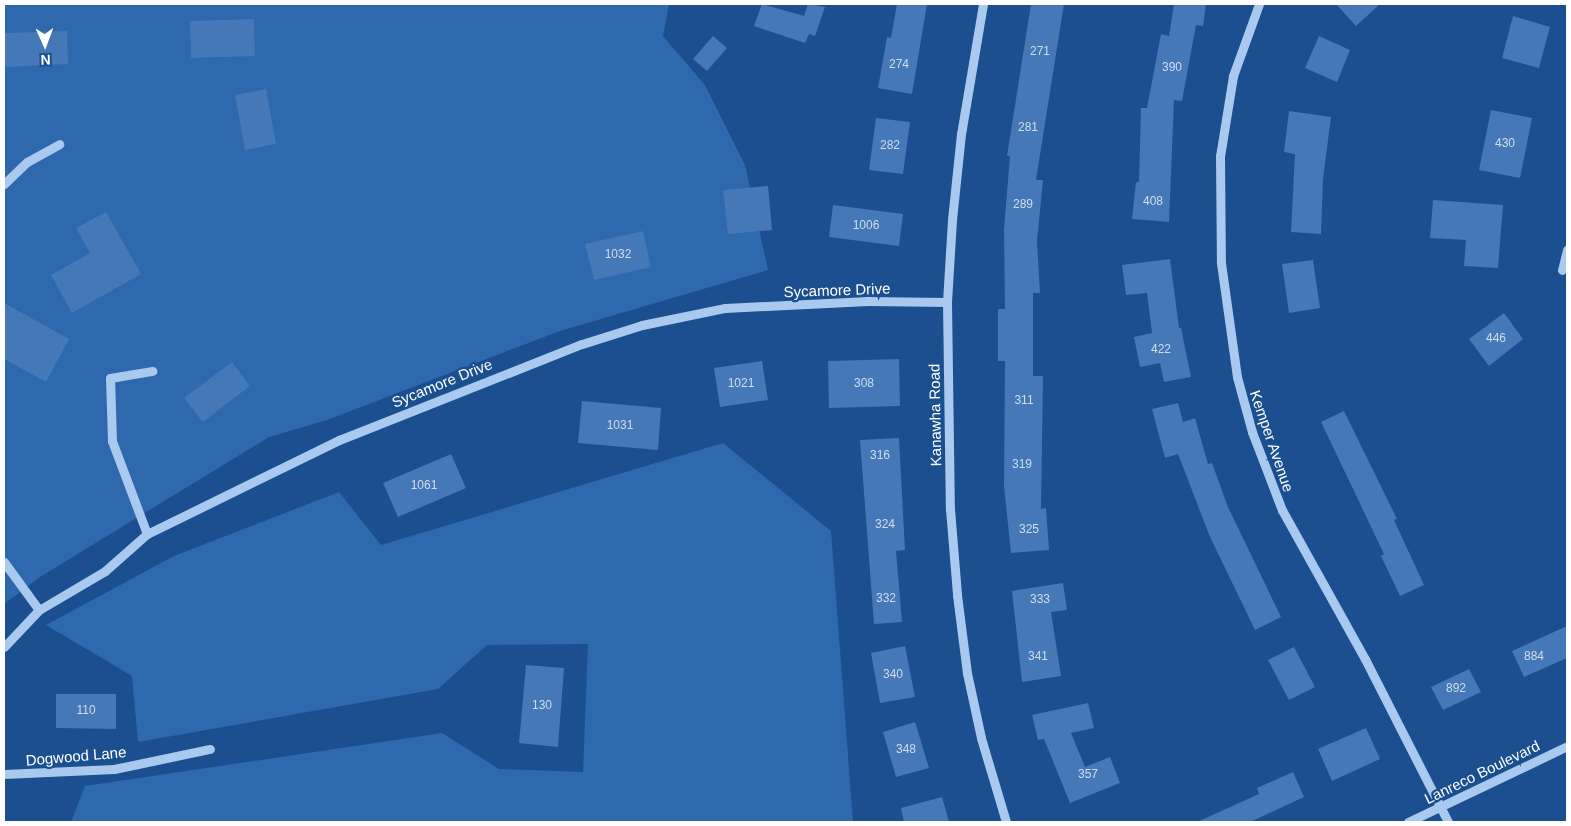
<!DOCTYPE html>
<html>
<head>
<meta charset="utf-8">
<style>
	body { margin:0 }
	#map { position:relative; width:1571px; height:826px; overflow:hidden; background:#1b4f8f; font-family:Helvetica,sans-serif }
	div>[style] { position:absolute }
	.green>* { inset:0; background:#2e69ad }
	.building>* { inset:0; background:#4478b7 }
	.minor>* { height:9px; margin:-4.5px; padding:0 4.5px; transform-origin:4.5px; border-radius:4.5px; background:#a9c9ee }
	span { translate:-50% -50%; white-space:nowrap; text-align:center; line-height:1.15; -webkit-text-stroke:4.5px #1b4f8f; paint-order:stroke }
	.number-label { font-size:12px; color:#d0dded }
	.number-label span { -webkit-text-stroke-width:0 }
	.street-label { font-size:15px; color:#fff }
	.frame { position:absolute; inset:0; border:5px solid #fff; pointer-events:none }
	.north { position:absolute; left:20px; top:20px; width:50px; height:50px; -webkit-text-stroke:4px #1b4f8f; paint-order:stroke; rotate:178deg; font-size:14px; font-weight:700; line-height:20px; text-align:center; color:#fff }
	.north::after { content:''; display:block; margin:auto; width:18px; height:22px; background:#fff; clip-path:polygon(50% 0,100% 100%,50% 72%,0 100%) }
</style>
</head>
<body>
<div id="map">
	<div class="green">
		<div style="clip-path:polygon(4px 4px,669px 4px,663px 36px,705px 85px,745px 165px,768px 270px,560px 331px,327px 420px,269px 437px,40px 577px,4px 604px)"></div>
		<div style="clip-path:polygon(723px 443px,831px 531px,853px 822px,71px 822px,85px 786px,442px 733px,499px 769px,583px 772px,588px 644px,487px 645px,438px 689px,138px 742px,132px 676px,46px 625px,174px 556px,339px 492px,381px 545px)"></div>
	</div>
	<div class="building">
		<div style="clip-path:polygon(762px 4px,804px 16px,808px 4px,825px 7px,815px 36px,809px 34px,805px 43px,754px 26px)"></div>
		<div style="clip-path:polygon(897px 4px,927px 4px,912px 94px,878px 88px,887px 37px,891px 38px)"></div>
		<div style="clip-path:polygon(1031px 4px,1064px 4px,1036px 180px,1043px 180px,1037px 241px,1040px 293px,1033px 293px,1033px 376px,1043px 376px,1041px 509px,1046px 508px,1049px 550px,1011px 553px,1004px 486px,1005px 361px,998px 361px,998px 309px,1005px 309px,1004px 229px,1010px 156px,1007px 156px)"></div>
		<div style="clip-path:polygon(1174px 4px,1206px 4px,1203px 26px,1196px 25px,1182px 101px,1174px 100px,1169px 222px,1132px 219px,1136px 182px,1139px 182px,1141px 108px,1147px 108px,1161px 34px,1169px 36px)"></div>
		<div style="clip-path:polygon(1336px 4px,1380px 4px,1356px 26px)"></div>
		<div style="clip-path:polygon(1513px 16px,1550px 27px,1539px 68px,1502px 58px)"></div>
		<div style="clip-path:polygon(254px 19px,255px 56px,191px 58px,190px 21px)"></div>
		<div style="clip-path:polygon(67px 31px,68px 64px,4px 67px,4px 33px)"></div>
		<div style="clip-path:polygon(713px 36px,727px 48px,707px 71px,693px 59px)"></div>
		<div style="clip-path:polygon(1319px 36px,1350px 50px,1337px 82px,1305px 68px)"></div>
		<div style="clip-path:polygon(266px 89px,276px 144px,245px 150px,235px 95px)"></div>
		<div style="clip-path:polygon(1491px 110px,1532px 118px,1520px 178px,1479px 170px)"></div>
		<div style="clip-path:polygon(1289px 111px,1331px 117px,1323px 179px,1321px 234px,1291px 232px,1295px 154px,1284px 152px)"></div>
		<div style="clip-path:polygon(876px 118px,910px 122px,903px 174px,869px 170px)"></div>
		<div style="clip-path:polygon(768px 186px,772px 230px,728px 234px,723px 190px)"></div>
		<div style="clip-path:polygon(1433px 200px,1503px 205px,1498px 268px,1464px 266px,1466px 240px,1430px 238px)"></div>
		<div style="clip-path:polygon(833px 205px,903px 214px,899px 246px,829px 237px)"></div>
		<div style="clip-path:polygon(106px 212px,141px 274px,72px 313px,51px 275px,90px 253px,76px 228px)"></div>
		<div style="clip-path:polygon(643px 231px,651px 267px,594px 280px,585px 244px)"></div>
		<div style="clip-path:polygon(1170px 259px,1179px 328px,1181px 328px,1191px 377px,1164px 382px,1160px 363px,1140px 367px,1134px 337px,1152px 333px,1147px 293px,1126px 295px,1122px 265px)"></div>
		<div style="clip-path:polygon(1313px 260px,1320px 308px,1289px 313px,1282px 264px)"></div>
		<div style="clip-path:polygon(4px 303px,69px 339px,46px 382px,4px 359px)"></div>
		<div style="clip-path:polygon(1504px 313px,1523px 339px,1489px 366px,1469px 339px)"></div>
		<div style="clip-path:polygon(899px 359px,900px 406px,829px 408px,828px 361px)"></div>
		<div style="clip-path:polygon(762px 361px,768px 400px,720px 407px,714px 368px)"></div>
		<div style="clip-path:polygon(232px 362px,250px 386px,203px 422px,184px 398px)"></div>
		<div style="clip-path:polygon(582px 401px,661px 408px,658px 450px,578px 443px)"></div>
		<div style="clip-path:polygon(1178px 403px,1183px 422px,1195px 418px,1208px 464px,1212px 463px,1228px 507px,1281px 617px,1255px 630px,1210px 537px,1178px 454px,1165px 458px,1152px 409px)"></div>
		<div style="clip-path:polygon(1344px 411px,1397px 519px,1394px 520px,1424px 585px,1400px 596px,1381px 556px,1384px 554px,1321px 422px)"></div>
		<div style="clip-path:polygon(899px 438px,905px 550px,896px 551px,902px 622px,874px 624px,860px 440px)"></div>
		<div style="clip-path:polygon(451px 454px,466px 488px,398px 517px,383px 483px)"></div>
		<div style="clip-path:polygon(1063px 583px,1067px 610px,1051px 612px,1061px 676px,1022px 682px,1012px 591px)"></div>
		<div style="clip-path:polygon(1567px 626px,1567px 658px,1524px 677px,1512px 651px)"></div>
		<div style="clip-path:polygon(905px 646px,915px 697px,880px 703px,871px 653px)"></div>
		<div style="clip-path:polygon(1294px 647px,1315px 687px,1289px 700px,1268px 660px)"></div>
		<div style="clip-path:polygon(526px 665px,564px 668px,558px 747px,519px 743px)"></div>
		<div style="clip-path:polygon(1469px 669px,1481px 692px,1443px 710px,1431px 687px)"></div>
		<div style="clip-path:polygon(56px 694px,116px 694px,116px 729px,56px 728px)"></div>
		<div style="clip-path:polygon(1088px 703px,1094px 728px,1071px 733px,1085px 767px,1110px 757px,1120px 783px,1070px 803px,1044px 739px,1038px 740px,1032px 715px)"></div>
		<div style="clip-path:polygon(915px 722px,929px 768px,896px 777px,883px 732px)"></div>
		<div style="clip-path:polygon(1366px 728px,1380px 759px,1332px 781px,1318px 749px)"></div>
		<div style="clip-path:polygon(1293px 772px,1304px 797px,1250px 822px,1197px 822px,1259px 794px,1257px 788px)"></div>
		<div style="clip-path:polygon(942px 797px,949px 822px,904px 822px,901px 808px)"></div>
	</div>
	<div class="minor">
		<div style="left:983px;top:4px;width:132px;rotate:99.6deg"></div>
		<div style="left:961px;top:134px;width:86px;rotate:96deg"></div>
		<div style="left:952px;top:220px;width:82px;rotate:93.5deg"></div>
		<div style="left:947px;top:302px;width:207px;rotate:89.2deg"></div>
		<div style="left:950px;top:509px;width:86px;rotate:85.3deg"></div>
		<div style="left:957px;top:595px;width:79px;rotate:82.7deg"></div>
		<div style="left:967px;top:673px;width:66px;rotate:77.8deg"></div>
		<div style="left:981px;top:738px;width:88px;rotate:73.4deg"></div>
		<div style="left:1259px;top:4px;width:77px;rotate:109.9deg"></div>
		<div style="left:1233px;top:76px;width:81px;rotate:99.2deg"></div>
		<div style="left:1220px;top:156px;width:107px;rotate:89.5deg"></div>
		<div style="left:1221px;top:263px;width:115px;rotate:82deg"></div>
		<div style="left:1237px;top:377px;width:57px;rotate:74.7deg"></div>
		<div style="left:1252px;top:432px;width:84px;rotate:69deg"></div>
		<div style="left:1282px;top:510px;width:171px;rotate:60.9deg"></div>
		<div style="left:1365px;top:659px;width:183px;rotate:63deg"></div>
		<div style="left:4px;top:184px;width:32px;rotate:-44deg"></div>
		<div style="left:27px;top:162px;width:37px;rotate:-29deg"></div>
		<div style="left:1562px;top:270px;width:21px;rotate:-76deg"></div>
		<div style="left:147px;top:534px;width:99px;rotate:-110.6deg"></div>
		<div style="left:112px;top:441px;width:63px;rotate:-91.8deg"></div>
		<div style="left:110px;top:378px;width:43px;rotate:-9.5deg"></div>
		<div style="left:4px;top:562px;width:59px;rotate:53.9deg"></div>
		<div style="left:4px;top:647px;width:51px;rotate:-46.6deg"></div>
		<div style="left:39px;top:610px;width:77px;rotate:-30.6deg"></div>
		<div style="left:105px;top:571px;width:56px;rotate:-41.4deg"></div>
		<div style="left:147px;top:534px;width:214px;rotate:-26.1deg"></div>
		<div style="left:339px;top:440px;width:261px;rotate:-21.6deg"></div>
		<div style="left:582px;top:344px;width:63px;rotate:-17.6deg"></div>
		<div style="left:642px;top:325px;width:85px;rotate:-11.6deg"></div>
		<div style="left:725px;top:308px;width:143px;rotate:-2.8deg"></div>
		<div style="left:868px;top:301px;width:79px;rotate:0.7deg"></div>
		<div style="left:4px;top:774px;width:110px;rotate:-2.6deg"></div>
		<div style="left:114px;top:769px;width:98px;rotate:-11.8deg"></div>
		<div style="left:1408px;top:822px;width:176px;rotate:-25.5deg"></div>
	</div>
	<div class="number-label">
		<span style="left:1040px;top:52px">271</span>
		<span style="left:899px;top:65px">274</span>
		<span style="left:1172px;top:68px">390</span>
		<span style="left:1028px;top:128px">281</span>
		<span style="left:1505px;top:144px">430</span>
		<span style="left:890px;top:146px">282</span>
		<span style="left:1153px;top:202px">408</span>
		<span style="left:1023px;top:205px">289</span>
		<span style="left:866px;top:226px">1006</span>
		<span style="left:618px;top:255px">1032</span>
		<span style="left:1496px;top:339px">446</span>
		<span style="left:1161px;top:350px">422</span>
		<span style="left:741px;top:384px">1021</span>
		<span style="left:864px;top:384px">308</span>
		<span style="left:1024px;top:401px">311</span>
		<span style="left:620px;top:426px">1031</span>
		<span style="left:880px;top:456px">316</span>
		<span style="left:1022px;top:465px">319</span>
		<span style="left:424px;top:486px">1061</span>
		<span style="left:885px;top:525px">324</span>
		<span style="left:1029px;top:530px">325</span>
		<span style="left:886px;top:599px">332</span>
		<span style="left:1040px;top:600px">333</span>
		<span style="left:1038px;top:657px">341</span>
		<span style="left:1534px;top:657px">884</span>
		<span style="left:893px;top:675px">340</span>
		<span style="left:1456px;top:689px">892</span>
		<span style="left:542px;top:706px">130</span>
		<span style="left:86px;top:711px">110</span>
		<span style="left:906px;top:750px">348</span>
		<span style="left:1088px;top:775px">357</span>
	</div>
	<div class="street-label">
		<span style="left:837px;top:290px;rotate:-2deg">Sycamore Drive</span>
		<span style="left:442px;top:383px;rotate:-22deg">Sycamore Drive</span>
		<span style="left:935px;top:415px;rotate:-91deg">Kanawha Road</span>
		<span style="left:1272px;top:441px;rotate:71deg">Kemper Avenue</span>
		<span style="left:76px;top:756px;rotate:-5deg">Dogwood Lane</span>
		<span style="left:1482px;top:772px;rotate:-26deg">Lanreco Boulevard</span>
	</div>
	<div class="frame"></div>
	<div class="north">N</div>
</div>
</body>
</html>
